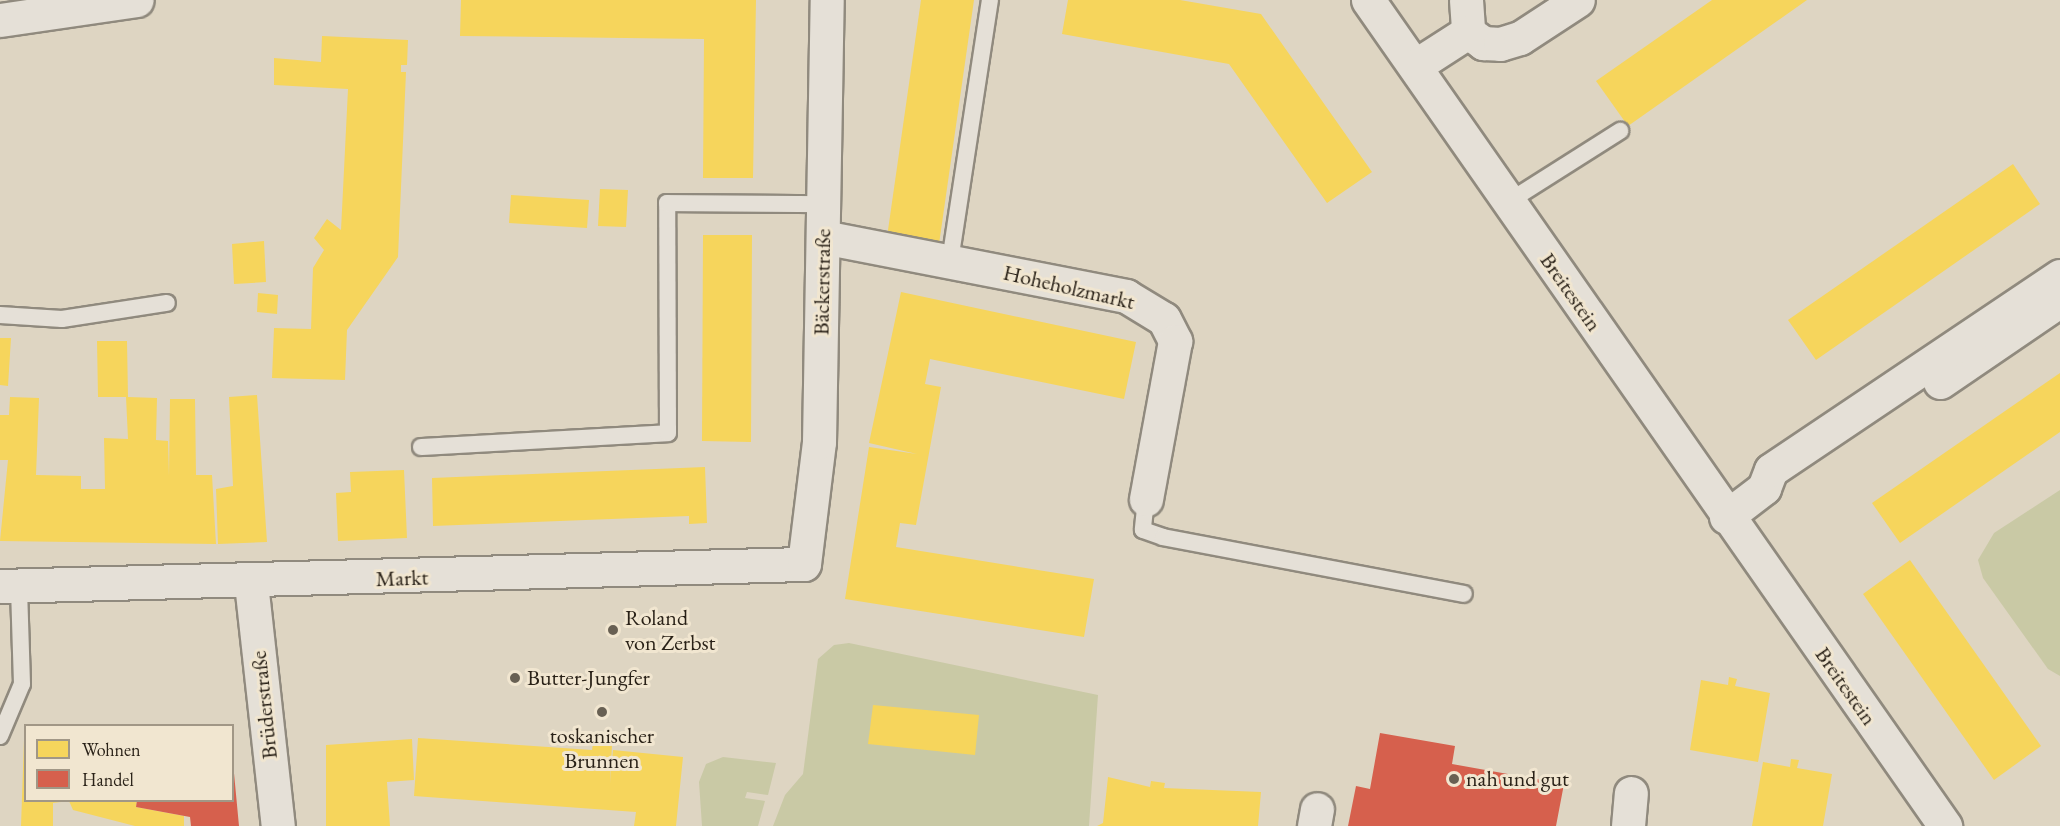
<!DOCTYPE html>
<html>
<head>
<meta charset="utf-8">
<style>
	body { margin:0 }
	#map { position:relative; width:2060px; height:826px; overflow:hidden; background:#ded5c2; font-family:"EB Garamond",serif }
	div>[style] { position:absolute }
	.green>* { inset:0; background:#c9c9a5 }
	.homes>* { inset:0; background:#f6d55c }
	.shops>* { inset:0; background:#d6604d }
	.roads { filter:drop-shadow(2px 0 #908a7e) drop-shadow(-2px 0 #908a7e) drop-shadow(0 2px #908a7e) drop-shadow(0 -2px #908a7e) }
	.lane>* { height:16px; margin:-8px; padding:0 8px; transform-origin:8px; border-radius:8px; background:#e5e0d7 }
	.street>* { height:33px; margin:-16.5px; padding:0 16.5px; transform-origin:16.5px; border-radius:16.5px; background:#e5e0d7 }
	.dots>* { width:16px; height:16px; translate:-50% -50%; box-sizing:border-box; border:3px solid #f1e6d0; border-radius:50% }
	span { translate:-50% -50%; white-space:nowrap; text-align:center; line-height:1.15; -webkit-text-stroke:6px #f1e6d0; paint-order:stroke }
	.street-label { font-size:22px; color:#292117 }
	.poi-label { font-size:22px; color:#292117 }
	.left { translate:0 -50%; text-align:left }
	.legend { position:absolute; left:24px; top:724px; width:210px; height:78px; box-sizing:border-box; background:#f1e6d0; border:2px solid #a19786; margin:0; padding:8px 10px; list-style:none; font-size:18px; color:#292117 }
	.legend li { display:flex; align-items:center; gap:12px; height:30px }
	.legend b { width:30px; border:2px solid #a19786 }
</style>
</head>
<body>
<div id="map">
	<div class="green">
		<div style="clip-path:polygon(2060px 490px,2060px 676px,2048px 669px,1983px 578px,1978px 560px,1994px 533px)"></div>
		<div style="clip-path:polygon(849px 643px,1098px 695px,1089px 826px,773px 826px,785px 795px,803px 774px,818px 659px,834px 645px)"></div>
		<div style="clip-path:polygon(723px 757px,776px 763px,768px 795px,747px 792px,745px 798px,765px 801px,758px 826px,702px 826px,699px 782px,706px 764px)"></div>
	</div>
	<div class="homes">
		<div style="clip-path:polygon(461px 0,756px 0,753px 178px,703px 178px,704px 39px,460px 36px)"></div>
		<div style="clip-path:polygon(921px 0,974px 0,939px 244px,887px 237px)"></div>
		<div style="clip-path:polygon(1068px 0,1180px 0,1261px 14px,1372px 172px,1327px 203px,1229px 64px,1062px 34px)"></div>
		<div style="clip-path:polygon(1712px 0,1807px 0,1628px 126px,1596px 81px)"></div>
		<div style="clip-path:polygon(322px 36px,408px 40px,407px 65px,401px 65px,401px 72px,406px 72px,398px 257px,347px 330px,345px 380px,272px 378px,274px 328px,311px 329px,313px 268px,324px 250px,314px 238px,327px 219px,341px 230px,348px 89px,274px 85px,274px 58px,321px 62px)"></div>
		<div style="clip-path:polygon(2013px 164px,2040px 204px,1816px 360px,1788px 320px)"></div>
		<div style="clip-path:polygon(600px 189px,628px 190px,626px 227px,598px 226px)"></div>
		<div style="clip-path:polygon(511px 195px,589px 200px,587px 228px,509px 223px)"></div>
		<div style="clip-path:polygon(703px 235px,752px 235px,751px 442px,702px 441px)"></div>
		<div style="clip-path:polygon(264px 241px,266px 282px,234px 284px,232px 244px)"></div>
		<div style="clip-path:polygon(901px 292px,1136px 342px,1124px 399px,930px 359px,925px 384px,941px 387px,916px 525px,900px 523px,896px 547px,1094px 579px,1084px 637px,845px 599px,869px 447px,917px 454px,869px 443px)"></div>
		<div style="clip-path:polygon(258px 293px,278px 295px,277px 314px,257px 312px)"></div>
		<div style="clip-path:polygon(0 338px,11px 338px,8px 386px,0 385px)"></div>
		<div style="clip-path:polygon(97px 341px,127px 341px,128px 397px,157px 398px,156px 440px,168px 441px,169px 476px,170px 399px,195px 399px,196px 475px,212px 475px,216px 544px,0 541px,8px 460px,0 460px,0 415px,9px 415px,10px 397px,39px 398px,36px 475px,81px 476px,81px 489px,105px 489px,104px 438px,128px 439px,126px 397px,98px 397px)"></div>
		<div style="clip-path:polygon(2060px 373px,2060px 432px,1900px 543px,1872px 503px)"></div>
		<div style="clip-path:polygon(257px 395px,267px 542px,218px 544px,216px 489px,233px 486px,229px 397px)"></div>
		<div style="clip-path:polygon(705px 467px,707px 523px,689px 524px,689px 516px,433px 526px,432px 478px)"></div>
		<div style="clip-path:polygon(404px 470px,407px 538px,338px 541px,336px 493px,351px 492px,350px 472px)"></div>
		<div style="clip-path:polygon(1910px 560px,2041px 746px,1994px 780px,1863px 594px)"></div>
		<div style="clip-path:polygon(1729px 677px,1737px 679px,1735px 686px,1770px 693px,1758px 762px,1690px 750px,1701px 680px,1728px 685px)"></div>
		<div style="clip-path:polygon(873px 705px,979px 715px,975px 755px,868px 744px)"></div>
		<div style="clip-path:polygon(418px 738px,592px 750px,593px 744px,612px 745px,610px 783px,613px 750px,683px 757px,676px 826px,634px 826px,636px 812px,414px 796px)"></div>
		<div style="clip-path:polygon(412px 739px,414px 780px,387px 782px,390px 826px,326px 826px,326px 745px)"></div>
		<div style="clip-path:polygon(24px 740px,26px 800px,137px 800px,136px 807px,184px 816px,184px 826px,135px 826px,73px 810px,69px 801px,53px 803px,53px 826px,21px 826px)"></div>
		<div style="clip-path:polygon(1791px 759px,1799px 760px,1797px 768px,1832px 774px,1823px 826px,1752px 826px,1763px 762px,1790px 767px)"></div>
		<div style="clip-path:polygon(1108px 777px,1150px 787px,1151px 781px,1165px 783px,1164px 788px,1261px 792px,1258px 826px,1097px 826px,1103px 823px)"></div>
	</div>
	<div class="shops">
		<div style="clip-path:polygon(1380px 733px,1455px 746px,1452px 764px,1564px 784px,1556px 826px,1348px 826px,1356px 786px,1370px 789px)"></div>
		<div style="clip-path:polygon(232px 752px,239px 826px,191px 826px,190px 817px,136px 807px,137px 800px,232px 800px)"></div>
	</div>
	<div class="roads">
		<div class="lane">
			<div style="left:1508px;top:202px;width:133px;rotate:-32.4deg"></div>
			<div style="left:950px;top:261px;width:264px;rotate:-81.3deg"></div>
			<div style="left:0;top:315px;width:62px;rotate:3.7deg"></div>
			<div style="left:62px;top:319px;width:106px;rotate:-8.7deg"></div>
			<div style="left:421px;top:447px;width:247px;rotate:-3.2deg"></div>
			<div style="left:668px;top:433px;width:230px;rotate:-90.2deg"></div>
			<div style="left:667px;top:203px;width:157px;rotate:0.4deg"></div>
			<div style="left:1146px;top:499px;width:31px;rotate:96deg"></div>
			<div style="left:1143px;top:530px;width:21px;rotate:19deg"></div>
			<div style="left:1163px;top:537px;width:306px;rotate:10.7deg"></div>
			<div style="left:0;top:736px;width:56px;rotate:-67.1deg"></div>
			<div style="left:22px;top:684px;width:97px;rotate:-91.8deg"></div>
		</div>
		<div class="street">
			<div style="left:1368px;top:0;width:1008px;rotate:55.06deg"></div>
			<div style="left:1466px;top:0;width:32px;rotate:86deg"></div>
			<div style="left:1468px;top:32px;width:19px;rotate:36deg"></div>
			<div style="left:1483px;top:43px;width:17px;rotate:3deg"></div>
			<div style="left:1500px;top:44px;width:21px;rotate:-17deg"></div>
			<div style="left:1520px;top:38px;width:69px;rotate:-33.2deg"></div>
			<div style="left:0;top:20px;width:138px;rotate:-8.3deg"></div>
			<div style="left:1415px;top:66px;width:63px;rotate:-32.7deg"></div>
			<div style="left:823px;top:237px;width:309px;rotate:11deg"></div>
			<div style="left:1126px;top:296px;width:44px;rotate:31.2deg"></div>
			<div style="left:1164px;top:319px;width:25px;rotate:63deg"></div>
			<div style="left:1175px;top:341px;width:161px;rotate:100.4deg"></div>
			<div style="left:1940px;top:382px;width:145px;rotate:-34.3deg"></div>
			<div style="left:1726px;top:517px;width:48px;rotate:-37.3deg"></div>
			<div style="left:1764px;top:488px;width:19px;rotate:-69deg"></div>
			<div style="left:1771px;top:470px;width:348px;rotate:-33.9deg"></div>
			<div style="left:251px;top:583px;width:244px;rotate:83.7deg"></div>
			<div style="left:0;top:586px;width:804px;rotate:-1.57deg"></div>
			<div style="left:804px;top:564px;width:123px;rotate:-83deg"></div>
			<div style="left:819px;top:442px;width:442px;rotate:-89deg"></div>
			<div style="left:1314px;top:826px;width:17px;rotate:-80deg"></div>
			<div style="left:1628px;top:826px;width:33px;rotate:-85deg"></div>
		</div>
	</div>
	<div class="dots">
		<div style="left:613px;top:630px;background:#686053"></div>
		<div style="left:515px;top:678px;background:#686053"></div>
		<div style="left:602px;top:712px;background:#686053"></div>
		<div style="left:1454px;top:779px;background:#686053"></div>
	</div>
	<div class="street-label">
		<span style="left:822px;top:282px;rotate:-89deg">Bäckerstraße</span>
		<span style="left:1069px;top:287px;rotate:13deg">Hoheholzmarkt</span>
		<span style="left:1571px;top:292px;rotate:55deg">Breitestein</span>
		<span style="left:402px;top:578px;rotate:-2deg">Markt</span>
		<span style="left:1846px;top:686px;rotate:55deg">Breitestein</span>
		<span style="left:264px;top:705px;rotate:-96deg">Brüderstraße</span>
	</div>
	<div class="poi-label">
		<span class="left" style="left:625px;top:630px">Roland<br>von Zerbst</span>
		<span class="left" style="left:527px;top:678px">Butter-Jungfer</span>
		<span style="left:602px;top:748px">toskanischer<br>Brunnen</span>
		<span class="left" style="left:1466px;top:779px">nah und gut</span>
	</div>
	<ul class="legend">
	<li><b style="height:16px;background:#f6d55c"></b>Wohnen</li>
	<li><b style="height:16px;background:#d6604d"></b>Handel</li>
	</ul>
</div>
</body>
</html>
